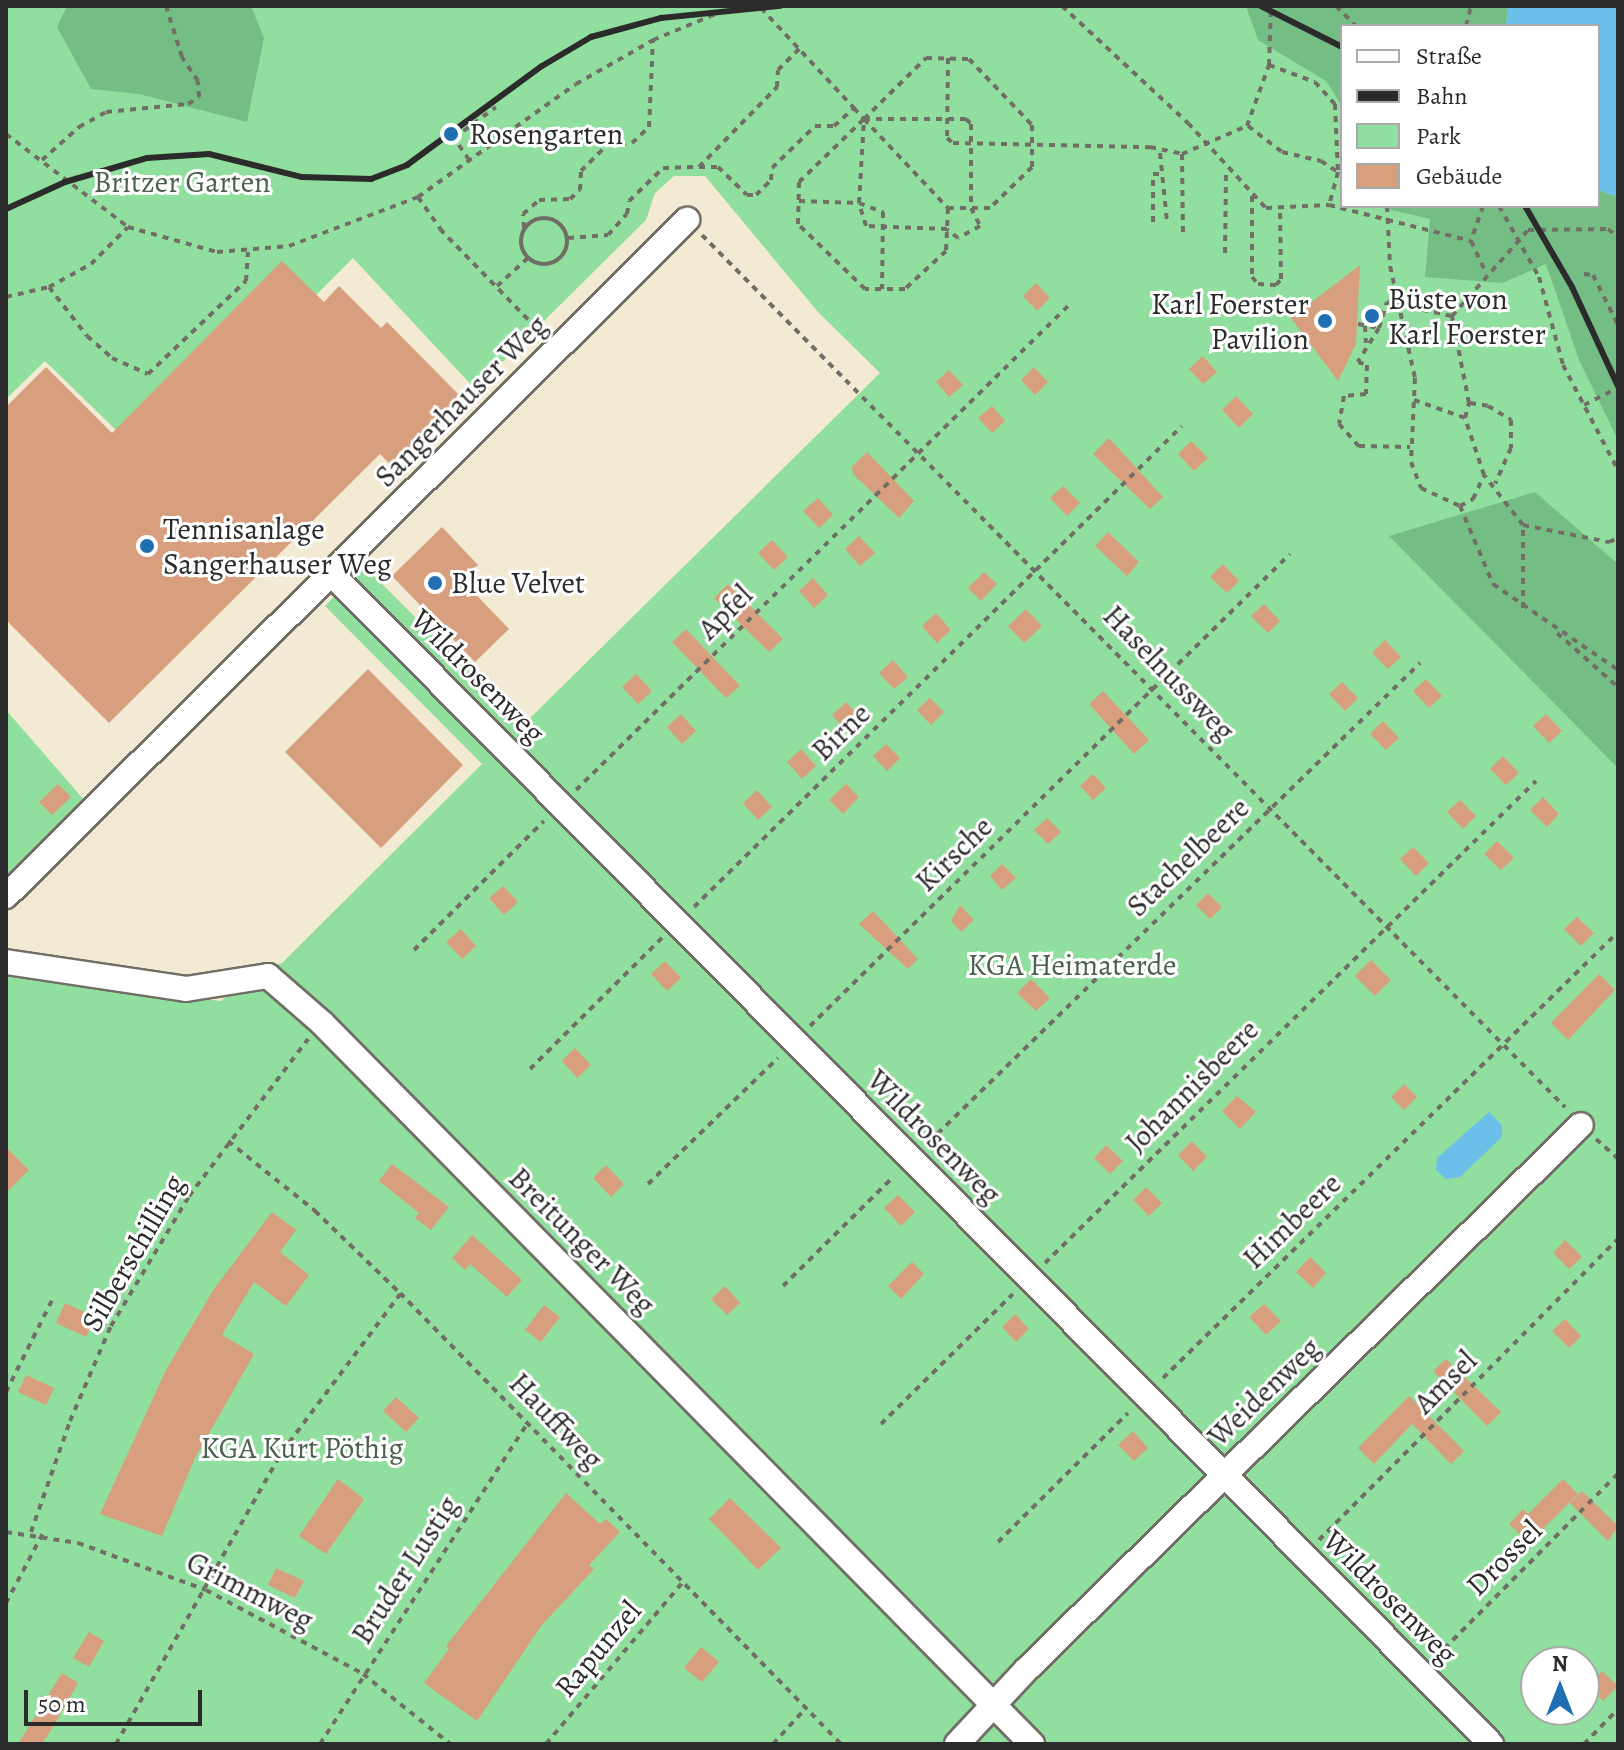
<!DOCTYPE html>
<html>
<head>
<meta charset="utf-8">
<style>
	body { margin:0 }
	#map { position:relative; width:1624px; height:1750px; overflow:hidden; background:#f2ead3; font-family:Alegreya,serif }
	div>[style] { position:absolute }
	.green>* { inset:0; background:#91df9e }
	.forest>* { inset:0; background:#74be85 }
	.water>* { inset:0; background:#6cbfe8 }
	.building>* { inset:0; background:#d79f7e }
	.path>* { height:4px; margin-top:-2px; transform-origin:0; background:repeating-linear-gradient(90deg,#716e66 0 6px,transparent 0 12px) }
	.path>.ring { margin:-2px; padding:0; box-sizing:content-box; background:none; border:4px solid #716e66; border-radius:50% }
	.roads { filter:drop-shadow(2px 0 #716e66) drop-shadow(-2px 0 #716e66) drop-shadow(0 2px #716e66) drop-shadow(0 -2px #716e66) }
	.minor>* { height:24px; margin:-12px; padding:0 12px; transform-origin:12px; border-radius:12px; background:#fff }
	.rail>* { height:6px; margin:-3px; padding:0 3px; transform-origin:3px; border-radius:3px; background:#2b2b2b }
	.dots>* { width:22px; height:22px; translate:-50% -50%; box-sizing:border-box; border:4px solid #fff; border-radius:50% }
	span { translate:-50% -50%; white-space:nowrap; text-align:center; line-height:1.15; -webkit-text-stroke:6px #fff; paint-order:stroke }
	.poi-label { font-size:30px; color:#2b2b2b }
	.left { translate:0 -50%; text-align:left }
	.right { translate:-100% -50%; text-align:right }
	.park-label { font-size:30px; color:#4a614e }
	.street-label { font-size:30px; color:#2b2b2b }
	.frame { position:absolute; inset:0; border:8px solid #2b2b2b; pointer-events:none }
	.legend { position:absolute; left:1340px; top:24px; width:260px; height:184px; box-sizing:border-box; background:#fff; border:2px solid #aaa; margin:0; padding:10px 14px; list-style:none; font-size:24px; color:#2b2b2b }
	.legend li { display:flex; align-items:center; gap:16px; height:40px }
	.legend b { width:40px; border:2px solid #aaa }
	.north { position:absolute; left:1520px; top:1646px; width:80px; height:80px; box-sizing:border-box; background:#fff; border:2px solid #aaa; border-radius:50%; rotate:0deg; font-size:22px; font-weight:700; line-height:32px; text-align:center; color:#2b2b2b }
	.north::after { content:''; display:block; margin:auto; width:28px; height:36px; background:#1f6fb2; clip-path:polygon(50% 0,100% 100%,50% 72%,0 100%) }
	.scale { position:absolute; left:24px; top:1690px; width:178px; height:36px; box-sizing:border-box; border:4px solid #2b2b2b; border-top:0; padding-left:10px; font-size:24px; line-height:28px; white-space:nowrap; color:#2b2b2b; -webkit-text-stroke:6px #fff; paint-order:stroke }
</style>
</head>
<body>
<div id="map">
	<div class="green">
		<div style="clip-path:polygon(evenodd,6px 6px,1618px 6px,1618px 1744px,6px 1744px,6px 976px,221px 1001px,252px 974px,282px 963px,482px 764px,325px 606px,364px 566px,523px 725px,880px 373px,818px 312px,705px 176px,674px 176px,655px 193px,646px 220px,475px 389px,353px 258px,149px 462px,45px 361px,6px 399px,6px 6px,1342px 26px,1598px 26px,1598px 206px,1342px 206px,1342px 26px,6px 6px,1536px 1662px,1584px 1662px,1584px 1710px,1536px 1710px,1536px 1662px)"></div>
		<div style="clip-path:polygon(6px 710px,85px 801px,6px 876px)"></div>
	</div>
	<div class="forest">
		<div style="clip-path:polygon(67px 6px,251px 6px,264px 38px,247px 122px,139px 94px,91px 89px,57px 27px)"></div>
		<div style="clip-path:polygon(1246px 6px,1508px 6px,1506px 26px,1342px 26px,1342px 106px,1326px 81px,1258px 40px)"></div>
		<div style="clip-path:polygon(1598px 190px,1618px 197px,1618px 440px,1579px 360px,1546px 264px,1502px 283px,1425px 277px,1430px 219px,1374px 206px,1598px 206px)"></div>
		<div style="clip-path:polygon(1535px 492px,1618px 564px,1618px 768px,1389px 536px)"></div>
	</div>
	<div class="water">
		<div style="clip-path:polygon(1508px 6px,1618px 6px,1618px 197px,1598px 190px,1598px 26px,1506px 26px)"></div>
		<div style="clip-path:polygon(1489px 1112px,1502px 1125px,1502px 1137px,1460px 1177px,1446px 1179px,1436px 1170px,1437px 1158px)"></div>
	</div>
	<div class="building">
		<div style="clip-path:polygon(282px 261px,324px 302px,339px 286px,381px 328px,387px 322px,462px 398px,393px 467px,380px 454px,109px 723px,6px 620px,6px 407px,46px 367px,112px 433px)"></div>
		<div style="clip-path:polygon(1360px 265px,1356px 344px,1338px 381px,1291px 318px)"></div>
		<div style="clip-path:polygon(1036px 283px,1050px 298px,1037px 311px,1023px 296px)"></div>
		<div style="clip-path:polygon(1203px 356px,1217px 372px,1203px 384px,1189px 369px)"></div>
		<div style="clip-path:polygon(1034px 367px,1048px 382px,1035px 395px,1021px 380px)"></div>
		<div style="clip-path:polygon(949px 370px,963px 385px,949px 397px,936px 382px)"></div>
		<div style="clip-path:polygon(1236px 396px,1253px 414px,1239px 428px,1222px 410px)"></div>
		<div style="clip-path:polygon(992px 406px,1005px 421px,992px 433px,978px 418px)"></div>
		<div style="clip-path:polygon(1109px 438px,1163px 497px,1150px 509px,1093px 454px)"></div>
		<div style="clip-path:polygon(1191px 441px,1208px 458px,1194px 471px,1178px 454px)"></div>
		<div style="clip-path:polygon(867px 452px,914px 501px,899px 518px,853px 474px,852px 467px)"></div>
		<div style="clip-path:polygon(1063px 486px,1080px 503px,1067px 516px,1050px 498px)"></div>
		<div style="clip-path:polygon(818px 498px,833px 515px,819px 528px,803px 511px)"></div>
		<div style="clip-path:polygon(442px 527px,478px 565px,462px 580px,509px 629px,475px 662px,392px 576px)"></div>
		<div style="clip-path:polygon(1108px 532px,1139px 562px,1127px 576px,1095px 546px)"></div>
		<div style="clip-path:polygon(859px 536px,875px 553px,860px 566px,845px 549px)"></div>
		<div style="clip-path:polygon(772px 540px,788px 557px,774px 570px,758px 553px)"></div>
		<div style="clip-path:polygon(1223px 564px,1239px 581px,1227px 593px,1210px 577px)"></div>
		<div style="clip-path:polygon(984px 572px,997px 584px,981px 601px,968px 588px)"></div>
		<div style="clip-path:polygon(813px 578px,828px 595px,814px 608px,799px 591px)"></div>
		<div style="clip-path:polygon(728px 584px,783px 639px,769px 652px,714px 598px)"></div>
		<div style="clip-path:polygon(1264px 604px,1280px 621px,1268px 633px,1251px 616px)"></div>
		<div style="clip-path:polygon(1026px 609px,1042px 626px,1024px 643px,1008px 626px)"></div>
		<div style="clip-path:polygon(936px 613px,951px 630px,937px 643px,922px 626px)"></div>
		<div style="clip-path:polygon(686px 629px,740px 686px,726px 698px,672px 642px)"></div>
		<div style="clip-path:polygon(1385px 640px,1401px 657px,1388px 669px,1372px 653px)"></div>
		<div style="clip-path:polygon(893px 660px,908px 677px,894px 689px,879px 673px)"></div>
		<div style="clip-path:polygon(368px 669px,463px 765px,381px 848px,285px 752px)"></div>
		<div style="clip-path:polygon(636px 674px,652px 691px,638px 704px,622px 687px)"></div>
		<div style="clip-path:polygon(1426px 679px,1442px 696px,1429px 708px,1413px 691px)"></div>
		<div style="clip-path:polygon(1342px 682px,1358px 698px,1345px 711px,1329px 694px)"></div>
		<div style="clip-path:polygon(1103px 691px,1149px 740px,1134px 754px,1089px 704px)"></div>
		<div style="clip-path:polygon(930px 698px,944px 712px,931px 725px,917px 710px)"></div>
		<div style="clip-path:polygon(846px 702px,862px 719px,847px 732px,832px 715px)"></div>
		<div style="clip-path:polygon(681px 714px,696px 731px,682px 744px,667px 727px)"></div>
		<div style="clip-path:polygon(1546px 714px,1562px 731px,1549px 743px,1533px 726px)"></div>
		<div style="clip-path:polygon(1383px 721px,1399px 738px,1386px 750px,1370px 734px)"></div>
		<div style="clip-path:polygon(886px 744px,900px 758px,887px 771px,873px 756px)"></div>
		<div style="clip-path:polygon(801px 749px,816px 766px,802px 779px,787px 762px)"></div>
		<div style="clip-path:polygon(1503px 756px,1519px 773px,1506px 785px,1490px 769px)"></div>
		<div style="clip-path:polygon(1093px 774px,1106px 788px,1093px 800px,1080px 786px)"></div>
		<div style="clip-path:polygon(58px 784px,71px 797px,52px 815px,39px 802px)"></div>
		<div style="clip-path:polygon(846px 784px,859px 797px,843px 814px,829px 800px)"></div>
		<div style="clip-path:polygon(757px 790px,772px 807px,758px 820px,743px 803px)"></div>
		<div style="clip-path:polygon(1543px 797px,1559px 814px,1547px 827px,1530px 810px)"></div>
		<div style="clip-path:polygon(1460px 800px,1476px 816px,1463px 829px,1447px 812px)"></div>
		<div style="clip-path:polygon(1047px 818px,1061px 832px,1048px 844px,1034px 830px)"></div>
		<div style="clip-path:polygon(1497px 841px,1514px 858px,1501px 870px,1484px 854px)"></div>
		<div style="clip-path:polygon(1413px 847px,1429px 863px,1416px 876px,1400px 859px)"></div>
		<div style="clip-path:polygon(1002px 864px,1016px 878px,1002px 890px,990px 876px)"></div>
		<div style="clip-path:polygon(503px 886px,518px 902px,504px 915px,489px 898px)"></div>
		<div style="clip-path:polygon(1208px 893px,1222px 907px,1210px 919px,1196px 905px)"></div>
		<div style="clip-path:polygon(960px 905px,974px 920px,961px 932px,951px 921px)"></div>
		<div style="clip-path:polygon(873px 911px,918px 959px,908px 969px,859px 924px)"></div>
		<div style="clip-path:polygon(1577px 917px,1594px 933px,1581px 946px,1564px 929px)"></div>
		<div style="clip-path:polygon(461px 929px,476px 946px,462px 959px,446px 942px)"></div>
		<div style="clip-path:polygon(1371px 960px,1391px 980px,1375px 996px,1355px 976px)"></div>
		<div style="clip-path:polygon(665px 961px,681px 978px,667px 991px,651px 974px)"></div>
		<div style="clip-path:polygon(1599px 974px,1615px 990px,1568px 1040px,1551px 1023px)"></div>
		<div style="clip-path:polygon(1031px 979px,1050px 998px,1036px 1011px,1017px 993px)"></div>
		<div style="clip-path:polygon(575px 1048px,591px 1065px,577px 1078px,562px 1061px)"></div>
		<div style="clip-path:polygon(1404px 1084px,1417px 1097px,1404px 1110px,1391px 1097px)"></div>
		<div style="clip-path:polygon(1237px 1096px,1256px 1112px,1240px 1129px,1222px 1111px)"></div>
		<div style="clip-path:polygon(1192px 1141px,1207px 1157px,1193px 1171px,1178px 1155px)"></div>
		<div style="clip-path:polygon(1106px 1145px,1123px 1161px,1110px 1174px,1094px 1158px)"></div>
		<div style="clip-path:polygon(6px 1147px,29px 1170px,6px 1193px)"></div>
		<div style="clip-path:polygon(392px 1164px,449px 1207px,431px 1230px,415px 1218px,419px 1213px,379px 1181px)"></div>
		<div style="clip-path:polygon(606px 1165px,624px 1184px,611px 1197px,593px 1178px)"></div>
		<div style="clip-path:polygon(1146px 1187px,1162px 1203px,1149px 1216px,1133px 1200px)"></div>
		<div style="clip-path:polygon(898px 1195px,915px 1212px,901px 1226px,884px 1208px)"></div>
		<div style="clip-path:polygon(272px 1212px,296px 1230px,280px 1252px,309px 1275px,286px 1306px,254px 1282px,222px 1335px,254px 1354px,195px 1458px,162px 1536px,100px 1514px,166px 1370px,214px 1289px)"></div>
		<div style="clip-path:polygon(472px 1235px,522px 1280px,507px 1297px,470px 1264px,465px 1270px,452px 1258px)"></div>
		<div style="clip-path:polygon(1565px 1240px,1582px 1257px,1569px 1269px,1553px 1253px)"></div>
		<div style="clip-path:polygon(1310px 1257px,1326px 1273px,1313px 1288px,1296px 1272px)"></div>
		<div style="clip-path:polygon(912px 1262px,924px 1274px,901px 1299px,888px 1286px)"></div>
		<div style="clip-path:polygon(725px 1286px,740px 1303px,727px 1315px,711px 1299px)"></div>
		<div style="clip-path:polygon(65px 1303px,95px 1317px,86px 1337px,56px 1323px)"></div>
		<div style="clip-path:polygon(1264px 1304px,1281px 1321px,1266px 1335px,1249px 1317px)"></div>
		<div style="clip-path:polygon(544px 1305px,560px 1317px,541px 1342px,525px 1330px)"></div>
		<div style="clip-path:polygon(1015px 1314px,1029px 1329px,1016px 1342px,1002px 1327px)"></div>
		<div style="clip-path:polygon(1565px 1319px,1581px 1336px,1569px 1348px,1552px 1331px)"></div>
		<div style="clip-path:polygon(1446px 1359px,1501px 1412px,1487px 1426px,1433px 1371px)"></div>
		<div style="clip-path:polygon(26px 1375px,54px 1388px,46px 1405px,18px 1392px)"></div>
		<div style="clip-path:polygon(1409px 1396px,1464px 1451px,1451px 1464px,1412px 1424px,1374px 1464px,1358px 1448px)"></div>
		<div style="clip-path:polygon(396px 1397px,419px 1418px,406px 1432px,383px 1411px)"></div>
		<div style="clip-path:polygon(1133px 1431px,1148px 1448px,1134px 1461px,1118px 1445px)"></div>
		<div style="clip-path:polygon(338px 1479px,364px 1499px,326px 1554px,299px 1536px)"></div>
		<div style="clip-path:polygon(1563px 1479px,1578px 1494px,1529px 1543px,1509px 1524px,1523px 1509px,1528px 1514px)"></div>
		<div style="clip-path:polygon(1582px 1491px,1618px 1526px,1608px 1541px,1570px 1503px)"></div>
		<div style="clip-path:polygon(566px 1493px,600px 1524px,606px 1519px,620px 1532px,589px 1565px,594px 1569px,541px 1626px,477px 1721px,424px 1683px,449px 1649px,446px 1646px)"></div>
		<div style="clip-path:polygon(730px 1498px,781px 1548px,758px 1570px,709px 1519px)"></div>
		<div style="clip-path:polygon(276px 1568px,304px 1581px,295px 1598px,268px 1585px)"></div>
		<div style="clip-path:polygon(89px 1632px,104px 1641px,89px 1667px,73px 1658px)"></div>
		<div style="clip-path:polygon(701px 1647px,719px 1662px,702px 1682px,684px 1668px)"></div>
		<div style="clip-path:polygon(1602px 1671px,1618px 1686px,1603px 1701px,1588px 1686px)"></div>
		<div style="clip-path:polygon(62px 1673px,78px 1683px,54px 1725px,42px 1744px,18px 1744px)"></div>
	</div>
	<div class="path">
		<div style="left:204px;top:6px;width:10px"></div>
		<div style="left:758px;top:6px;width:4px;rotate:34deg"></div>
		<div style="left:761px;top:8px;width:137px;rotate:47.1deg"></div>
		<div style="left:854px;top:108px;width:15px;rotate:48deg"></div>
		<div style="left:864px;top:119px;width:122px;rotate:46.7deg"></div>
		<div style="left:948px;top:208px;width:43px;rotate:92.7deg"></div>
		<div style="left:946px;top:251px;width:56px;rotate:137.2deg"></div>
		<div style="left:905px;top:289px;width:40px;rotate:180deg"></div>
		<div style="left:865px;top:289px;width:93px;rotate:-135.9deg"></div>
		<div style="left:798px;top:224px;width:42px;rotate:-88.6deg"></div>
		<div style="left:799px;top:182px;width:91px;rotate:-44.1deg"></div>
		<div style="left:864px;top:119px;width:87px;rotate:-44.5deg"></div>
		<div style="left:926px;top:58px;width:43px;rotate:1.3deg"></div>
		<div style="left:969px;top:59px;width:91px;rotate:46.3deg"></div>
		<div style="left:1032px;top:125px;width:42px;rotate:90deg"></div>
		<div style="left:1032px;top:167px;width:59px;rotate:135.7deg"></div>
		<div style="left:990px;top:208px;width:42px;rotate:180deg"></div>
		<div style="left:1062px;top:6px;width:172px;rotate:42.9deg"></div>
		<div style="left:1188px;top:123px;width:115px;rotate:47.5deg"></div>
		<div style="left:1266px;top:208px;width:63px;rotate:-2.7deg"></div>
		<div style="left:1329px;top:205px;width:146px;rotate:14.2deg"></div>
		<div style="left:1336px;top:6px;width:28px;rotate:45deg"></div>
		<div style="left:1466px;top:26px;width:21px;rotate:-76deg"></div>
		<div style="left:948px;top:58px;width:80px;rotate:90.7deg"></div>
		<div style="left:947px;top:138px;width:8px;rotate:40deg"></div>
		<div style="left:953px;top:143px;width:197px;rotate:1.2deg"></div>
		<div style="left:1150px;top:147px;width:33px;rotate:12deg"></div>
		<div style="left:1182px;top:154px;width:71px;rotate:-23.3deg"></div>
		<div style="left:1247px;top:126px;width:65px;rotate:-70.2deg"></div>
		<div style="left:1269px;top:65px;width:59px;rotate:-88.1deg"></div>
		<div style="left:1269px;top:65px;width:49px;rotate:20.3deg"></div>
		<div style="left:1315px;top:82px;width:30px;rotate:48deg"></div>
		<div style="left:1335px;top:104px;width:68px;rotate:87.5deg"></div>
		<div style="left:864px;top:119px;width:102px"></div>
		<div style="left:966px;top:119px;width:7px;rotate:45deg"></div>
		<div style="left:971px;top:124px;width:84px;rotate:90deg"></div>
		<div style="left:971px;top:208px;width:20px;rotate:63deg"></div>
		<div style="left:980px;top:226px;width:25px;rotate:151deg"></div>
		<div style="left:958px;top:238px;width:14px;rotate:-141deg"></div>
		<div style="left:947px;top:229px;width:81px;rotate:-177.9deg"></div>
		<div style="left:866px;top:226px;width:24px;rotate:-107deg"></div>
		<div style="left:859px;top:203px;width:84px;rotate:-86.6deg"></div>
		<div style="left:1248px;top:126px;width:43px;rotate:37.4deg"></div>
		<div style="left:1282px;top:152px;width:40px;rotate:13deg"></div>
		<div style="left:1321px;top:161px;width:20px;rotate:33deg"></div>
		<div style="left:1338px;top:172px;width:34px;rotate:105deg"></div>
		<div style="left:6px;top:134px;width:153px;rotate:37.3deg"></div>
		<div style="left:128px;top:227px;width:92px;rotate:15.7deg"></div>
		<div style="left:217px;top:252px;width:72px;rotate:-4.8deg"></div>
		<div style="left:289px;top:246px;width:138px;rotate:-20.8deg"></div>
		<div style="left:418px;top:197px;width:194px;rotate:-35.6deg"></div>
		<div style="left:576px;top:84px;width:89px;rotate:-29.7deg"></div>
		<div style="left:653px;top:40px;width:89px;rotate:-22.5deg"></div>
		<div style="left:1160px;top:153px;width:68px;rotate:84.1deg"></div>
		<div style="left:1182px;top:154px;width:78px;rotate:89.3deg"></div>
		<div style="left:42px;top:160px;width:50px;rotate:-41.7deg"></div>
		<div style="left:79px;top:127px;width:31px;rotate:-29deg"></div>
		<div style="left:106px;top:112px;width:82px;rotate:-5.6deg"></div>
		<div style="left:188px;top:104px;width:13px;rotate:-32deg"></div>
		<div style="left:199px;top:97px;width:16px;rotate:-94deg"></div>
		<div style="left:198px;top:81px;width:29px;rotate:-124deg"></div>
		<div style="left:182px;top:57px;width:53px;rotate:-107.4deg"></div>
		<div style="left:469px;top:160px;width:27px;rotate:-124deg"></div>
		<div style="left:454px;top:138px;width:52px;rotate:-36.4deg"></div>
		<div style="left:699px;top:167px;width:19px"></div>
		<div style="left:718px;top:167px;width:40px;rotate:44deg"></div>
		<div style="left:747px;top:195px;width:9px"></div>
		<div style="left:756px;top:195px;width:21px;rotate:-45deg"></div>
		<div style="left:771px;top:180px;width:12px;rotate:-85deg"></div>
		<div style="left:772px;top:168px;width:60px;rotate:-44.3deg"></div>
		<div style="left:815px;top:126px;width:19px"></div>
		<div style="left:834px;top:126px;width:27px;rotate:-42deg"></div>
		<div style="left:1252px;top:196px;width:81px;rotate:90deg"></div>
		<div style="left:1252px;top:277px;width:9px;rotate:49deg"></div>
		<div style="left:1258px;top:284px;width:18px;rotate:3deg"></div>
		<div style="left:1276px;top:285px;width:8px;rotate:-50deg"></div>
		<div style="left:1281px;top:279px;width:69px;rotate:-90.8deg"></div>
		<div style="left:418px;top:197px;width:39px;rotate:55deg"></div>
		<div style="left:440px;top:229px;width:146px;rotate:45.8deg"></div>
		<div style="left:799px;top:201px;width:60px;rotate:1.9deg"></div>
		<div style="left:859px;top:203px;width:26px;rotate:21deg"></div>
		<div style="left:883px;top:212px;width:77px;rotate:90.7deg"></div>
		<div style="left:1387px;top:206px;width:60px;rotate:87.1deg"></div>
		<div style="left:1390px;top:266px;width:115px;rotate:77.4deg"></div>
		<div style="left:1415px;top:378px;width:84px;rotate:92.7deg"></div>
		<div style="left:1411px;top:462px;width:28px;rotate:69deg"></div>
		<div style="left:1421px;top:488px;width:43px;rotate:24.8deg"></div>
		<div style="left:1460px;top:506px;width:15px;rotate:-28deg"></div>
		<div style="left:1473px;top:499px;width:26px;rotate:-65deg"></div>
		<div style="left:1483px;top:206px;width:37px;rotate:109deg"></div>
		<div style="left:1471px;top:241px;width:35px;rotate:65deg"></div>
		<div style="left:1499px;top:206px;width:81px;rotate:60.6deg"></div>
		<div style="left:1539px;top:277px;width:91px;rotate:74.7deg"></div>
		<div style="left:1563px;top:365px;width:119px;rotate:62.4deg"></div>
		<div class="ring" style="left:521px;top:218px;width:42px;height:42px"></div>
		<div style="left:1153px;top:222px;width:48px;rotate:-90deg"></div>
		<div style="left:1153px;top:174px;width:7px"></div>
		<div style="left:524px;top:228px;width:14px;rotate:-94deg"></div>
		<div style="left:523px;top:214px;width:21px;rotate:-41deg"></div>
		<div style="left:539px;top:200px;width:31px;rotate:-2deg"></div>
		<div style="left:570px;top:199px;width:13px;rotate:-42deg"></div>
		<div style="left:580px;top:190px;width:19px;rotate:-87deg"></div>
		<div style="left:581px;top:171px;width:38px;rotate:-45deg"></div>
		<div style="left:608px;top:144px;width:24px;rotate:-2deg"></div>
		<div style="left:632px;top:143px;width:23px;rotate:-43deg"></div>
		<div style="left:649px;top:127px;width:87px;rotate:-87.4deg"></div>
		<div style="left:702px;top:235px;width:1227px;rotate:45.3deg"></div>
		<div style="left:568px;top:238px;width:40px;rotate:-4.3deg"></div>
		<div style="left:608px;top:235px;width:28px;rotate:-48deg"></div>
		<div style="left:627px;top:214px;width:13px;rotate:-81deg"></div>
		<div style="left:629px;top:201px;width:47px;rotate:-44.1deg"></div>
		<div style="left:663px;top:168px;width:36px;rotate:-2deg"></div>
		<div style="left:699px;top:167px;width:112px;rotate:-45.7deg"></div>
		<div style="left:777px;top:87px;width:17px;rotate:-87deg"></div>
		<div style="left:778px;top:70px;width:30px;rotate:-45deg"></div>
		<div style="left:1225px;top:253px;width:83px;rotate:-89.3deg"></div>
		<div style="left:1584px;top:274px;width:9px;rotate:6deg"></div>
		<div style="left:1593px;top:275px;width:56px;rotate:63.4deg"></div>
		<div style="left:497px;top:286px;width:42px;rotate:-42.1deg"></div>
		<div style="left:49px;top:287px;width:62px;rotate:52.2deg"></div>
		<div style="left:87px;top:336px;width:33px;rotate:41deg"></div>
		<div style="left:112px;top:358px;width:39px;rotate:24deg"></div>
		<div style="left:148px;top:374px;width:135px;rotate:-43.5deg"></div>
		<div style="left:246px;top:281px;width:29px;rotate:-86deg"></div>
		<div style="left:6px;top:297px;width:44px;rotate:-13.1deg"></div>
		<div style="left:49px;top:287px;width:48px;rotate:-28.7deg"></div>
		<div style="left:91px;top:264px;width:52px;rotate:-45deg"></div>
		<div style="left:1358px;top:324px;width:21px;rotate:11deg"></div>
		<div style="left:1379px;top:328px;width:40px;rotate:122deg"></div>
		<div style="left:1358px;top:362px;width:9px;rotate:18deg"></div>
		<div style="left:1367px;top:365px;width:29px;rotate:92deg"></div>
		<div style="left:1366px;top:394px;width:22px;rotate:175deg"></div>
		<div style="left:1344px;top:396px;width:28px;rotate:100deg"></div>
		<div style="left:1339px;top:424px;width:30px;rotate:48deg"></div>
		<div style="left:1359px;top:446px;width:51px;rotate:1.1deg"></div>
		<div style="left:1365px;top:326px;width:17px;rotate:87deg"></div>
		<div style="left:1379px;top:328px;width:27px;rotate:-73deg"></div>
		<div style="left:1387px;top:302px;width:66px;rotate:12.3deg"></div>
		<div style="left:1414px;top:400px;width:54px;rotate:19.4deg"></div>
		<div style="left:1470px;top:403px;width:18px;rotate:9deg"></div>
		<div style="left:1488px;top:406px;width:27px;rotate:31deg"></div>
		<div style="left:1511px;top:420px;width:28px;rotate:90deg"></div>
		<div style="left:1511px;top:448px;width:39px;rotate:114deg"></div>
		<div style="left:1584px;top:405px;width:38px;rotate:-27deg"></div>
		<div style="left:1460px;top:506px;width:85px;rotate:67.1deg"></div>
		<div style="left:1493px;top:584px;width:152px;rotate:34.5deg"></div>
		<div style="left:1523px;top:525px;width:88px;rotate:11.2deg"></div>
		<div style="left:1609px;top:542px;width:10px;rotate:-24deg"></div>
		<div style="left:1523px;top:608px;width:83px;rotate:-90deg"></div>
		<div style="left:1523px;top:525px;width:63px;rotate:-128deg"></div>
		<div style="left:1484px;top:475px;width:60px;rotate:-108.4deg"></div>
		<div style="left:1465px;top:418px;width:16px;rotate:-75deg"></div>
		<div style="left:1469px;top:403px;width:89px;rotate:-101.1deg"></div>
		<div style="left:1452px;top:316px;width:115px;rotate:-48.5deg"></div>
		<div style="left:1528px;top:230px;width:80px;rotate:-0.7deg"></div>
		<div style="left:1608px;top:229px;width:13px;rotate:39deg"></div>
		<div style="left:1557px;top:633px;width:81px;rotate:41.5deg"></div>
		<div style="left:576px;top:790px;width:690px;rotate:-44.53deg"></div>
		<div style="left:694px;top:907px;width:685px;rotate:-44.59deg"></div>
		<div style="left:414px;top:950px;width:183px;rotate:-44.8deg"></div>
		<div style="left:810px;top:1026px;width:673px;rotate:-44.52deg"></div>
		<div style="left:530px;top:1069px;width:186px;rotate:-44.8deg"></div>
		<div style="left:1596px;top:1139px;width:30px;rotate:42deg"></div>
		<div style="left:228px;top:1141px;width:112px;rotate:38.8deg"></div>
		<div style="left:315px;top:1211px;width:118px;rotate:44deg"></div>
		<div style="left:400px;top:1293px;width:631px;rotate:45.64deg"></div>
		<div style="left:929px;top:1142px;width:686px;rotate:-44.29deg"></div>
		<div style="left:648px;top:1184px;width:181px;rotate:-44.1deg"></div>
		<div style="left:1045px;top:1263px;width:688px;rotate:-44.47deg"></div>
		<div style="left:783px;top:1286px;width:156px;rotate:-44.7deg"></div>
		<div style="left:1163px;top:1378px;width:637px;rotate:-44.43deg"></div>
		<div style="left:6px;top:1392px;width:107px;rotate:-63.4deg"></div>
		<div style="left:881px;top:1424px;width:185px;rotate:-44.6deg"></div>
		<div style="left:6px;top:1532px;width:73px;rotate:8.7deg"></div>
		<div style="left:78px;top:1543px;width:136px;rotate:20.2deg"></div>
		<div style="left:206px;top:1590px;width:178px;rotate:28.1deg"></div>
		<div style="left:363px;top:1674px;width:112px;rotate:38.8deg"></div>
		<div style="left:31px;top:1532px;width:118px;rotate:-70.6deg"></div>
		<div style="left:70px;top:1421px;width:103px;rotate:-66.7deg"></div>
		<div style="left:111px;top:1326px;width:152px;rotate:-59deg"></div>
		<div style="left:189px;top:1196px;width:197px;rotate:-52.8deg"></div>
		<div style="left:1319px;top:1540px;width:424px;rotate:-45.2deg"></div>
		<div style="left:998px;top:1542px;width:183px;rotate:-44.8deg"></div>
		<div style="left:6px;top:1603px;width:79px;rotate:-62.1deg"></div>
		<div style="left:1436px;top:1657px;width:258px;rotate:-45.2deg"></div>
		<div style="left:116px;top:1744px;width:336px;rotate:-60.4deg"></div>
		<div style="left:282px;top:1452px;width:197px;rotate:-53.2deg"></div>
		<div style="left:320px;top:1744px;width:383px;rotate:-57.1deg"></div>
		<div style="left:546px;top:1744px;width:212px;rotate:-49.8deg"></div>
		<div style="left:773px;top:1744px;width:47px;rotate:-47.6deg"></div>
		<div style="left:1584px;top:1744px;width:49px;rotate:-45.8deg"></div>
	</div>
	<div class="roads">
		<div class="minor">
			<div style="left:332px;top:574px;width:1647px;rotate:45.27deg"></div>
			<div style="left:6px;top:896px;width:960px;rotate:-44.79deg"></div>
			<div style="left:6px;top:962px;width:182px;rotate:8.5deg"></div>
			<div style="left:186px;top:989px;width:83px;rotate:-9deg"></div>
			<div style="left:268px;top:976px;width:72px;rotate:41deg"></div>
			<div style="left:322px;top:1023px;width:1012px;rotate:45.44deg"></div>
			<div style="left:957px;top:1744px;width:103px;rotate:-47deg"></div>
			<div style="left:1027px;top:1669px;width:776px;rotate:-44.48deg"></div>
		</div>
	</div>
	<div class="rail">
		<div style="left:1261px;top:6px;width:91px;rotate:26.8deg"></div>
		<div style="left:1525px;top:206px;width:94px;rotate:59.9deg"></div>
		<div style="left:1572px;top:287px;width:109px;rotate:65.1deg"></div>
		<div style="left:6px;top:209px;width:65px;rotate:-24.6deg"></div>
		<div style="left:65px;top:182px;width:85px;rotate:-16.3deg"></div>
		<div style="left:147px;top:158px;width:62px;rotate:-3.7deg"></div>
		<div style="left:209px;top:154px;width:96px;rotate:13.9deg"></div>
		<div style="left:302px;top:177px;width:69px;rotate:1.7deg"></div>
		<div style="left:371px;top:179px;width:39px;rotate:-21deg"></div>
		<div style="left:407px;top:165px;width:167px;rotate:-36.3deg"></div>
		<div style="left:542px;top:66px;width:57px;rotate:-30.6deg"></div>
		<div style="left:591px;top:37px;width:73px;rotate:-15.2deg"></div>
		<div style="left:661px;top:18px;width:120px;rotate:-5.8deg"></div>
	</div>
	<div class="dots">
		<div style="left:451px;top:134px;background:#1f6fb2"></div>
		<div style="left:1372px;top:316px;background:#1f6fb2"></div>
		<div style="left:1325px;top:321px;background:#1f6fb2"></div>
		<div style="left:147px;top:546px;background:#1f6fb2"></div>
		<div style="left:435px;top:583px;background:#1f6fb2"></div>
	</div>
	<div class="poi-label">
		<span class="left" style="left:469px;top:134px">Rosengarten</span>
		<span class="left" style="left:1388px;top:316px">Büste von<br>Karl Foerster</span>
		<span class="right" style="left:1309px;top:321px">Karl Foerster<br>Pavilion</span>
		<span class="left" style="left:163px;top:546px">Tennisanlage<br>Sangerhauser Weg</span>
		<span class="left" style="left:451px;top:583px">Blue Velvet</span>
	</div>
	<div class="park-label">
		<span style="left:182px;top:182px">Britzer Garten</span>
		<span style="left:1072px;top:965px">KGA Heimaterde</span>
		<span style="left:302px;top:1448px">KGA Kurt Pöthig</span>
	</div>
	<div class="street-label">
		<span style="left:461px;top:401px;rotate:-45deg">Sangerhauser Weg</span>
		<span style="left:725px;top:612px;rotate:-45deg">Apfel</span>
		<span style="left:1169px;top:673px;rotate:46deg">Haselnussweg</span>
		<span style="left:478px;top:676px;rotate:45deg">Wildrosenweg</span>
		<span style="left:841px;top:732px;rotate:-44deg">Birne</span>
		<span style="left:954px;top:854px;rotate:-44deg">Kirsche</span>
		<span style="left:1188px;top:857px;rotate:-44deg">Stachelbeere</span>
		<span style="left:1192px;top:1086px;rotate:-45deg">Johannisbeere</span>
		<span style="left:934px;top:1137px;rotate:45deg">Wildrosenweg</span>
		<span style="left:1292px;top:1221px;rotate:-44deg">Himbeere</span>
		<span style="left:582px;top:1241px;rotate:45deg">Breitunger Weg</span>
		<span style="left:133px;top:1253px;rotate:-60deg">Silberschilling</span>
		<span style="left:1445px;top:1382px;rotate:-45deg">Amsel</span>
		<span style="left:1264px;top:1392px;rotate:-44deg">Weidenweg</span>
		<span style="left:556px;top:1421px;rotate:46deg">Hauffweg</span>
		<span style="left:1504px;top:1558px;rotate:-45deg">Drossel</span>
		<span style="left:405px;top:1570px;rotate:-57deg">Bruder Lustig</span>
		<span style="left:250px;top:1591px;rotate:27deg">Grimmweg</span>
		<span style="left:1390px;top:1597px;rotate:45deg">Wildrosenweg</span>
		<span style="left:598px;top:1649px;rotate:-50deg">Rapunzel</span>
	</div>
	<div class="frame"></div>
	<ul class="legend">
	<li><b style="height:10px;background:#fff"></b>Straße</li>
	<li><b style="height:10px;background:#2b2b2b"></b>Bahn</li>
	<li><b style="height:22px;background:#91df9e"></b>Park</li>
	<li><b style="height:22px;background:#d79f7e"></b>Gebäude</li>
	</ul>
	<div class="north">N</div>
	<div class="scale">50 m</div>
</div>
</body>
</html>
